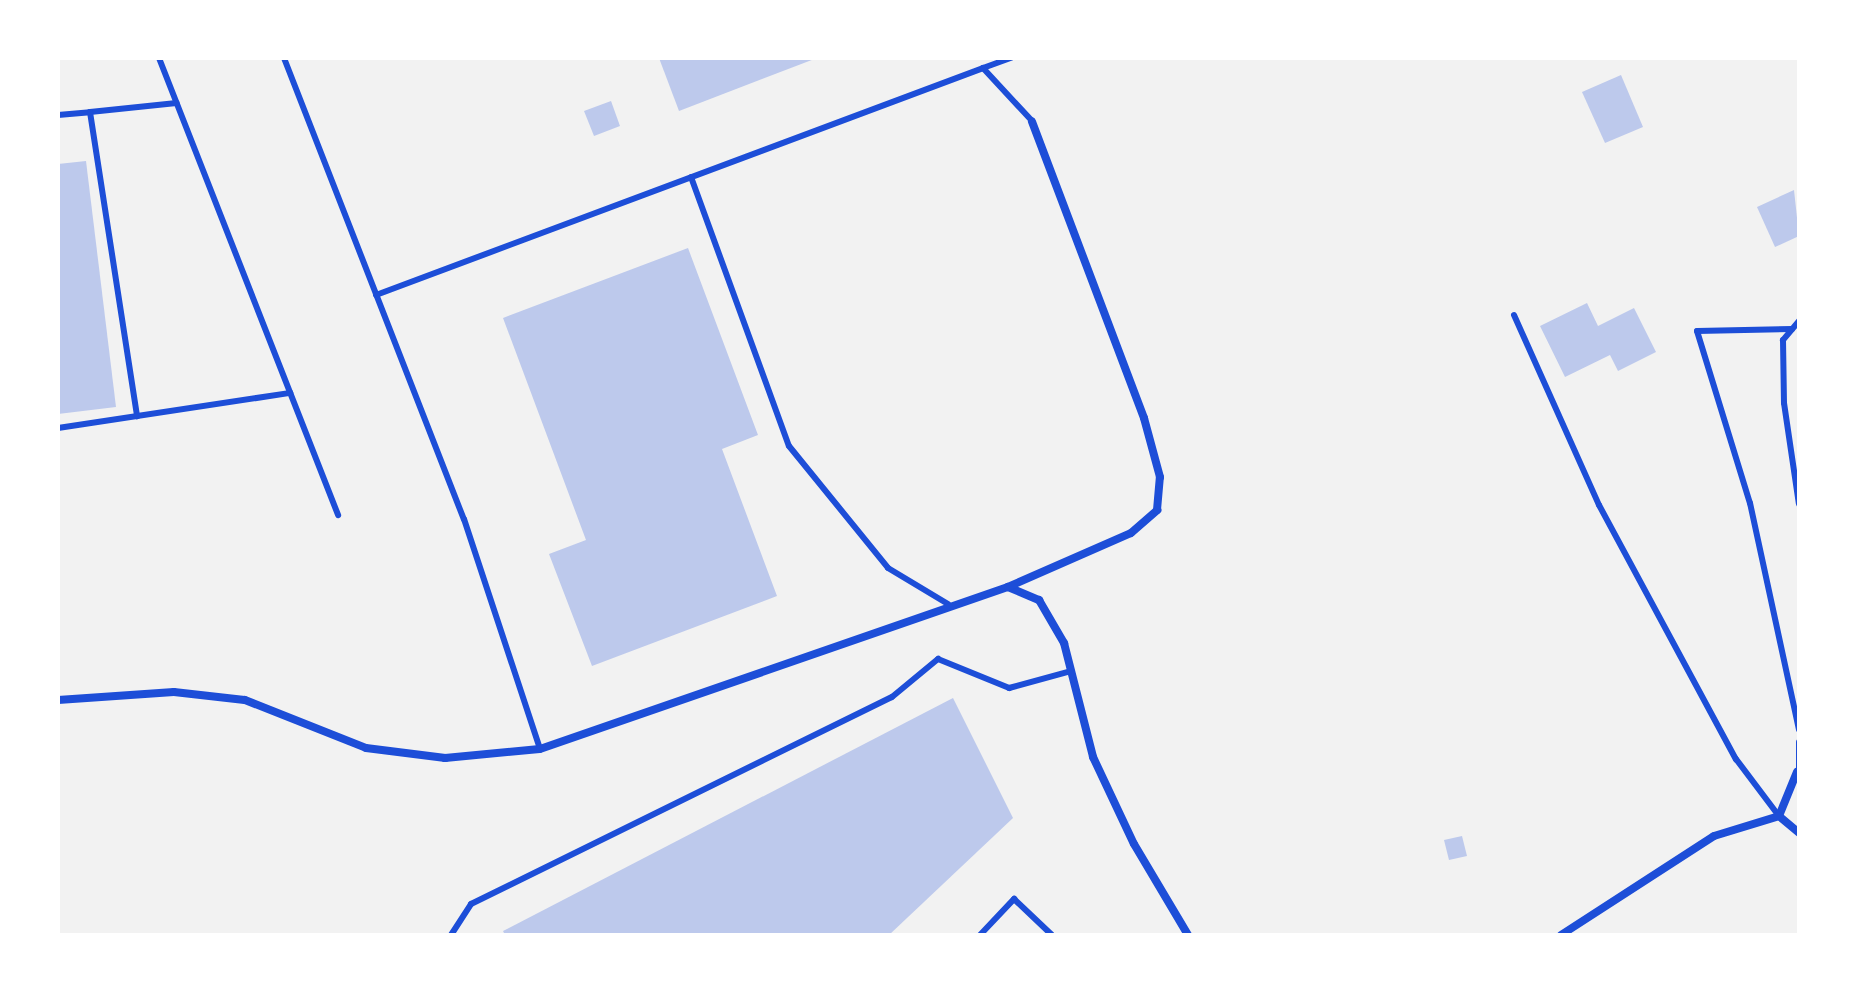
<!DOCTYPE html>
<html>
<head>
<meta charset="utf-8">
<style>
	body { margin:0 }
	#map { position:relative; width:1857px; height:993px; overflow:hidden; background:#f2f2f2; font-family:"Sofia Sans Condensed",sans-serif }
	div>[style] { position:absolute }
	.building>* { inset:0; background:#bdc9ec }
	.service>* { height:6px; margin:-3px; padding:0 3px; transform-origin:3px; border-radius:3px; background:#1d4ed8 }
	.minor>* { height:8px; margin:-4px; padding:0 4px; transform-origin:4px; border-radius:4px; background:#1d4ed8 }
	span { translate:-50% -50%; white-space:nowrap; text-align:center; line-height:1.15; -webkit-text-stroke:6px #fff; paint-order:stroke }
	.frame { position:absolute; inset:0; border:60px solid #fff; pointer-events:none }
</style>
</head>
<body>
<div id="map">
	<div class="building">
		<div style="clip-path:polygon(659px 58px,817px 58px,679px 111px)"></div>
		<div style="clip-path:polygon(1621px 75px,1643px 127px,1605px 143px,1582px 92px)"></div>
		<div style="clip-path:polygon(611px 101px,620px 126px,594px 136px,584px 111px)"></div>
		<div style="clip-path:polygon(86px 161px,116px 407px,58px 414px,58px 164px)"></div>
		<div style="clip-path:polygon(1794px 190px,1799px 236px,1775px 247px,1757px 207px)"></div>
		<div style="clip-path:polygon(688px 248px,758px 435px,722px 449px,777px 596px,592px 666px,549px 554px,586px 540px,503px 318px)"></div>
		<div style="clip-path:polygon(1587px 303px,1598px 326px,1634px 308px,1656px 352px,1618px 371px,1610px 355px,1565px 377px,1540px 326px)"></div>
		<div style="clip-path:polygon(953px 698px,1013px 818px,889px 935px,505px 935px,503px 931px)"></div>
		<div style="clip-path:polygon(1462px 836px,1467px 856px,1449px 860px,1444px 840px)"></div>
	</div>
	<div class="service">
		<div style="left:159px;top:58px;width:491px;rotate:68.6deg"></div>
		<div style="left:284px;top:58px;width:495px;rotate:68.7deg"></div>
		<div style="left:464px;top:519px;width:242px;rotate:71.7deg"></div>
		<div style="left:983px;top:68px;width:30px;rotate:-20deg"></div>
		<div style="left:90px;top:112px;width:87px;rotate:-5.9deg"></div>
		<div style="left:58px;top:115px;width:32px;rotate:-5deg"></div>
		<div style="left:90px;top:112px;width:308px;rotate:81.2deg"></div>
		<div style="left:691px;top:177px;width:286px;rotate:70deg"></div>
		<div style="left:789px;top:446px;width:157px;rotate:50.9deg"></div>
		<div style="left:888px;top:568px;width:70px;rotate:31deg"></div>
		<div style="left:376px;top:295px;width:648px;rotate:-20.5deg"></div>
		<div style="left:983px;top:68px;width:72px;rotate:47.2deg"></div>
		<div style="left:1514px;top:315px;width:208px;rotate:65.9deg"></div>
		<div style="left:1599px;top:505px;width:289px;rotate:61.7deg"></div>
		<div style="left:1736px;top:759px;width:71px;rotate:53deg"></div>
		<div style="left:1799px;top:321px;width:25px;rotate:130deg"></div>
		<div style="left:1783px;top:340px;width:63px;rotate:89.1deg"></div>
		<div style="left:1784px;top:403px;width:102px;rotate:81.6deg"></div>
		<div style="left:1792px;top:329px;width:95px;rotate:178.8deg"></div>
		<div style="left:1697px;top:331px;width:180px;rotate:72.9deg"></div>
		<div style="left:1750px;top:503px;width:232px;rotate:77.8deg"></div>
		<div style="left:58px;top:428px;width:235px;rotate:-8.6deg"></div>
		<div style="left:1799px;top:772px;width:30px;rotate:-90deg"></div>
		<div style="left:451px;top:935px;width:37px;rotate:-57deg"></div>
		<div style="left:471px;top:904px;width:469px;rotate:-26.2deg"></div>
		<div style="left:892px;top:697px;width:60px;rotate:-39.6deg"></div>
		<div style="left:938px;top:659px;width:77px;rotate:22.2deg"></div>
		<div style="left:1009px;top:688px;width:64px;rotate:-15.3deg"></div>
		<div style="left:980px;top:935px;width:50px;rotate:-46.6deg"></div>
		<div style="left:1014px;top:899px;width:52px;rotate:43.5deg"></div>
	</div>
	<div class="minor">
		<div style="left:1008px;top:587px;width:34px;rotate:23deg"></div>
		<div style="left:1039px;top:600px;width:50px;rotate:59.8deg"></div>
		<div style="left:1064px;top:643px;width:118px;rotate:75.7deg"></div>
		<div style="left:1093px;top:757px;width:96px;rotate:64.8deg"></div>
		<div style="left:1134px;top:844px;width:106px;rotate:59.3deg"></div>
		<div style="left:58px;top:700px;width:116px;rotate:-3.9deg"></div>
		<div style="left:174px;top:692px;width:71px;rotate:6.4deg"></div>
		<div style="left:245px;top:700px;width:130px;rotate:21.6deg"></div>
		<div style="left:366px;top:748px;width:80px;rotate:7.2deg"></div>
		<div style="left:445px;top:758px;width:95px;rotate:-5.4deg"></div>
		<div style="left:540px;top:749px;width:495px;rotate:-19.1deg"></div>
		<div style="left:1008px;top:587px;width:134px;rotate:-23.7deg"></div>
		<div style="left:1131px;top:533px;width:35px;rotate:-41deg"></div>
		<div style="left:1157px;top:510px;width:33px;rotate:-85deg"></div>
		<div style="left:1160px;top:477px;width:61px;rotate:-105.2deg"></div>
		<div style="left:1144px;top:418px;width:317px;rotate:-110.7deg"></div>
		<div style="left:1779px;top:816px;width:48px;rotate:-67.8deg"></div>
		<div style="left:1779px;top:816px;width:26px;rotate:40deg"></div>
		<div style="left:1561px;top:935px;width:182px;rotate:-32.9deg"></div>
		<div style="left:1714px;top:836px;width:68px;rotate:-17.1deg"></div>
	</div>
	<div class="frame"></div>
</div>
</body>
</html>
